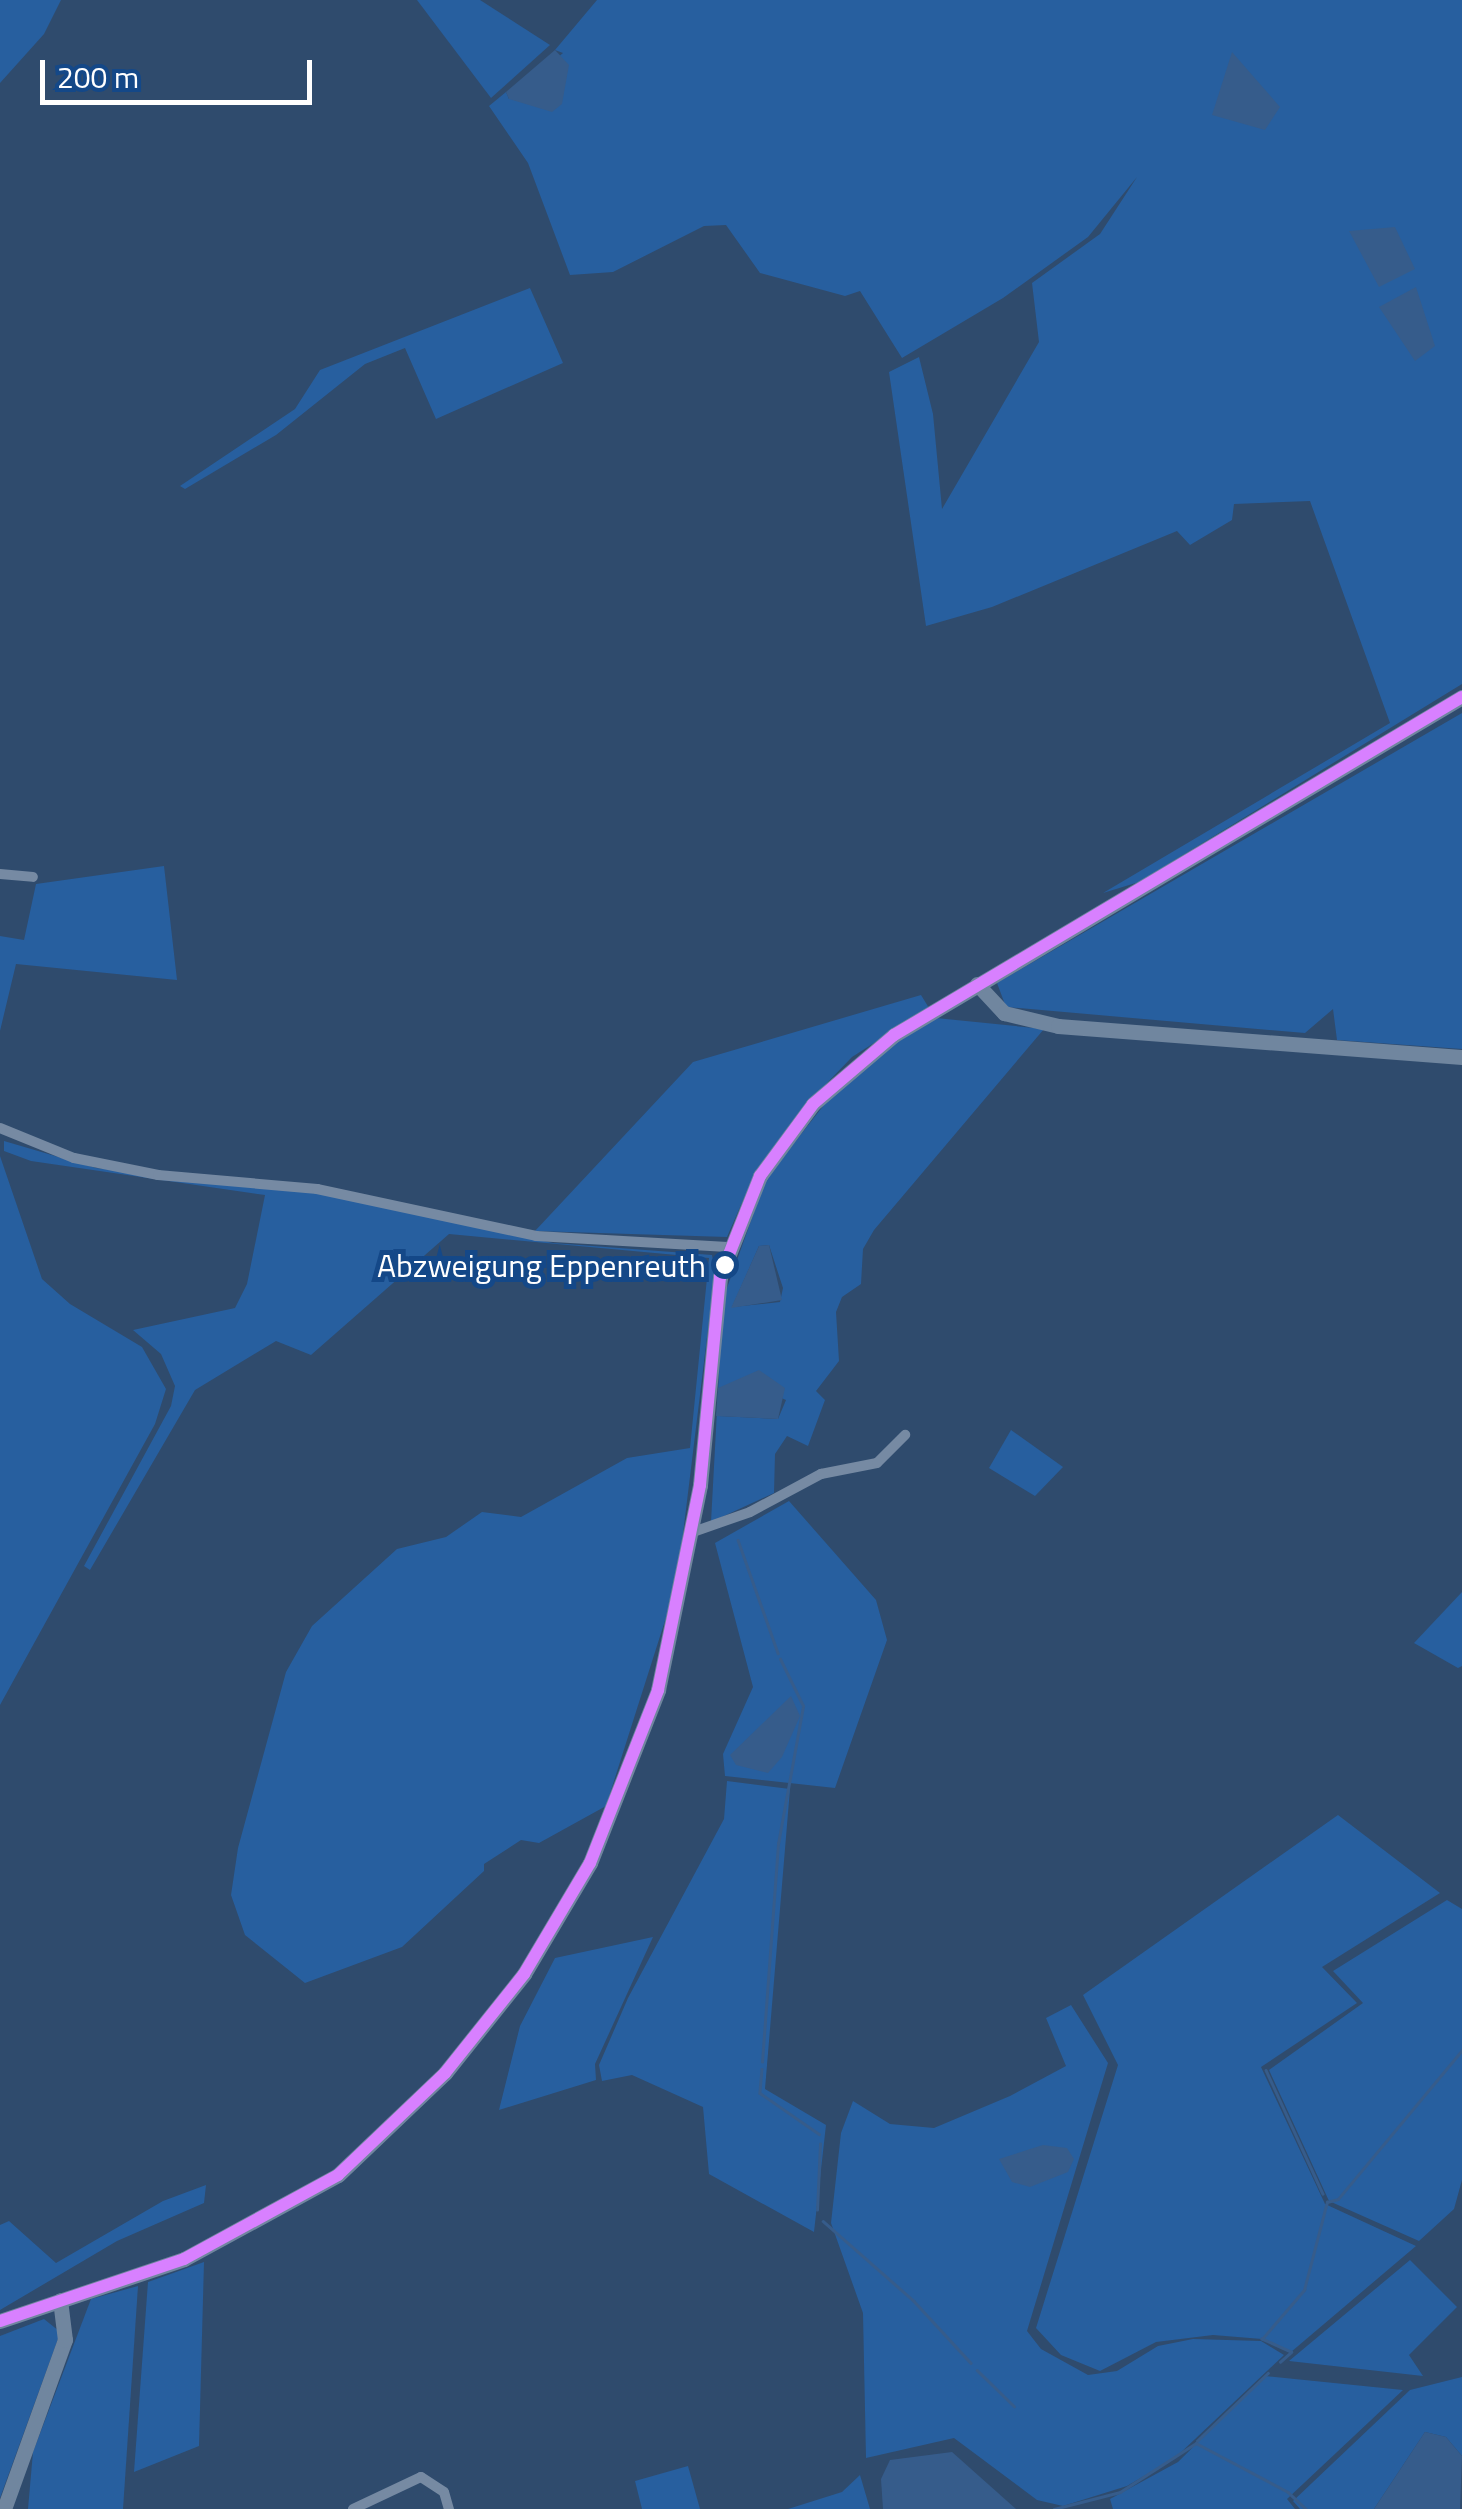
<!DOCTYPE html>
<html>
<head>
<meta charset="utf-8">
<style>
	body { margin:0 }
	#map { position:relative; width:1462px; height:2509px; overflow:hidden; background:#2f4b6d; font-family:"Titillium Web",sans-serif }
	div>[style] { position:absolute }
	.green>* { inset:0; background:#275f9f }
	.water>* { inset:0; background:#365c8b }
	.stream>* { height:2.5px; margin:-1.25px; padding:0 1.25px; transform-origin:1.25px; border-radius:1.25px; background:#365c8b }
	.street>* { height:10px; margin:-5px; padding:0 5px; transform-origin:5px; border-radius:5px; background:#768aa3 }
	.secondary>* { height:15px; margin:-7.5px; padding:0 7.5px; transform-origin:7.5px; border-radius:7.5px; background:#70869f }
	.bus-1>* { height:12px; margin:-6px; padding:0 6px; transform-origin:6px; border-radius:6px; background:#d880ff }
	.dots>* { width:28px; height:28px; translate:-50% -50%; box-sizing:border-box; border:5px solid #144888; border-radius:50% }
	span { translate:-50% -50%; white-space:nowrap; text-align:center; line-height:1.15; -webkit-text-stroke:10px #144888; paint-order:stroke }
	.bus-label { font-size:32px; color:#fff }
	.right { translate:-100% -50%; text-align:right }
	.scale { position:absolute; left:40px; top:60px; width:272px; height:45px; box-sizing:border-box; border:5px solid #fff; border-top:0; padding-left:12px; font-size:30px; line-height:35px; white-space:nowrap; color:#fff; -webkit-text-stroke:8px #144888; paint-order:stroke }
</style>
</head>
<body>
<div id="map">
	<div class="green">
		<div style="clip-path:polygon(0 0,61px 0,44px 34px,0 83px)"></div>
		<div style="clip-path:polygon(417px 0,480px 0,550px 45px,491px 98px)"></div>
		<div style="clip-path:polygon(597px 0,1462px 0,1462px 684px,1139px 882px,1103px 893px,1390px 723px,1310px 501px,1234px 504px,1232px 520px,1190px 545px,1177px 531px,992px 607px,926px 626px,889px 372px,919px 357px,933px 414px,942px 509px,1039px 342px,1032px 283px,1100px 234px,1137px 177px,1088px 237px,1003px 298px,902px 358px,860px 291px,845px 296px,760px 273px,726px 225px,704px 226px,613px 272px,570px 275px,528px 163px,489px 106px,506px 92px,509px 99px,563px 53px,555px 50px)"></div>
		<div style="clip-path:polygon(530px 288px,563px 363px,436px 419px,405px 348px,365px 364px,276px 435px,185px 489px,180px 486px,295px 409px,320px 370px)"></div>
		<div style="clip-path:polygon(1462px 713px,1462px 1049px,1337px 1040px,1333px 1009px,1305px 1033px,1006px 1007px,997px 983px)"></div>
		<div style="clip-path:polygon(164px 866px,177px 980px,16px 964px,0 1031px,0 936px,24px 940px,36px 884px)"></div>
		<div style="clip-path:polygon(921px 995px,929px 1008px,852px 1057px,803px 1108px,744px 1198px,727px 1237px,535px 1231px,693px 1062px)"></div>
		<div style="clip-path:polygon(evenodd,936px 1018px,1044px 1029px,874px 1230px,863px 1249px,861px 1284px,842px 1297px,836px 1312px,839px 1361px,816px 1391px,825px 1400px,808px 1446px,787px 1436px,775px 1454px,774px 1493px,711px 1522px,723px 1299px,766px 1179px,838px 1087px,884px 1047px,936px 1018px,769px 1245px,783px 1288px,780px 1302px,732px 1307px,759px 1246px,769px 1245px,936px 1018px,743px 1381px,786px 1400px,778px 1419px,719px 1416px,726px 1387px,743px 1381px)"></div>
		<div style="clip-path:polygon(4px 1141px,96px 1168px,325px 1194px,553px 1243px,712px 1255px,715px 1272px,677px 1583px,606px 1806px,539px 1843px,521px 1840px,484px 1864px,484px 1871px,402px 1947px,305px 1983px,245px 1935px,231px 1895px,238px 1848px,286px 1672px,312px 1626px,397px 1549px,446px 1537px,482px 1512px,521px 1517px,627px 1458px,690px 1448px,709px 1258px,449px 1234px,311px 1355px,276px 1341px,195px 1390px,90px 1570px,84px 1566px,171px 1406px,175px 1386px,161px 1354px,133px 1330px,235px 1308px,247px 1284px,265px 1195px,31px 1161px,4px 1151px)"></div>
		<div style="clip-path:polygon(0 1156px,42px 1279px,70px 1304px,142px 1347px,166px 1389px,155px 1424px,0 1705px)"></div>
		<div style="clip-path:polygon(1011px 1430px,1063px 1467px,1035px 1496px,989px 1468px)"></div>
		<div style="clip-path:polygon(789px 1501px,876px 1600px,887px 1640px,835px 1788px,725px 1776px,723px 1754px,753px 1687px,715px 1543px)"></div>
		<div style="clip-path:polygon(1462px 1592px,1462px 1666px,1458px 1668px,1414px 1643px)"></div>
		<div style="clip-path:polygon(727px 1781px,790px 1789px,765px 2089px,826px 2125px,814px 2232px,709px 2174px,703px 2107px,632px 2075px,602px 2081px,599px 2065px,628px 1998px,724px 1819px)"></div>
		<div style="clip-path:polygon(1338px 1815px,1440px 1893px,1322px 1967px,1357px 2003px,1261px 2067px,1325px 2204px,1416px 2246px,1291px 2352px,1262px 2339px,1213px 2335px,1156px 2342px,1100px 2371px,1061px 2355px,1036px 2328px,1118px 2065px,1083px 1995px)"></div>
		<div style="clip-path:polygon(1447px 1900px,1462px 1909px,1462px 2180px,1454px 2209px,1419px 2241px,1329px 2201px,1269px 2070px,1363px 2003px,1333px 1971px)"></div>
		<div style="clip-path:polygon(653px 1937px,595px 2064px,596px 2080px,499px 2110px,520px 2026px,555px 1958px)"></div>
		<div style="clip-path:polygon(1071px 2005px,1108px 2063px,1027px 2331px,1041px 2349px,1088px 2375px,1117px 2371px,1158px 2346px,1193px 2339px,1261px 2341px,1284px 2355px,1176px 2457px,1127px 2486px,1063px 2506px,1037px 2500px,954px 2438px,866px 2458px,863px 2313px,831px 2223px,841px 2133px,853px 2101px,890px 2124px,934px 2128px,1010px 2096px,1066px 2066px,1046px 2018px)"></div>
		<div style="clip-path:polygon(206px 2185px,204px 2203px,117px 2241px,0 2310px,0 2225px,9px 2221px,56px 2263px,163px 2201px)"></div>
		<div style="clip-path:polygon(1410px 2260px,1457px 2307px,1409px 2355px,1423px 2376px,1289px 2361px)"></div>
		<div style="clip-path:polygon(204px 2262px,199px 2446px,134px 2472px,148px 2282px)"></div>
		<div style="clip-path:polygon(138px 2286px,123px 2509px,28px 2509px,33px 2452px,91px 2299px)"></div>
		<div style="clip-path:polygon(44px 2319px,59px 2331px,58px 2339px,0 2498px,0 2336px)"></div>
		<div style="clip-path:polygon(1265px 2376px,1403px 2390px,1287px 2499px,1295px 2509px,1113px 2509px,1110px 2499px,1178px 2462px)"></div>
		<div style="clip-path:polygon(1462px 2377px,1462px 2456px,1446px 2437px,1425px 2432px,1374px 2509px,1300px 2509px,1293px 2501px,1410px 2390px)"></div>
		<div style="clip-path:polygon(688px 2466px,700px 2509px,642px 2509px,635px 2481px)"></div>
		<div style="clip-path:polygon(860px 2475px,870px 2509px,788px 2509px,842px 2492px)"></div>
	</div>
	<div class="water">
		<div style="clip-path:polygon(555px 50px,569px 65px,562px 104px,552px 112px,509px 99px,506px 92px)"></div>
		<div style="clip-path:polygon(1232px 52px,1280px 107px,1265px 130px,1212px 115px)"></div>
		<div style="clip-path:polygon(1395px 227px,1415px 269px,1379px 287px,1349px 231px)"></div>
		<div style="clip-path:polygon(1416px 287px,1435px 346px,1415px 361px,1379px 307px)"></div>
		<div style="clip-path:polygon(769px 1245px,782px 1300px,731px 1308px,759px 1246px)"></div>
		<div style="clip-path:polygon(759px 1370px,785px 1388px,778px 1419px,716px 1416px,718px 1388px)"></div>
		<div style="clip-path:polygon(791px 1696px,800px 1716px,782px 1757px,768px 1773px,736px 1765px,730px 1755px)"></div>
		<div style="clip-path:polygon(1043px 2145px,1067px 2148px,1074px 2159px,1068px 2172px,1030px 2187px,1012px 2182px,999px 2159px)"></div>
		<div style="clip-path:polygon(1425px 2432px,1446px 2437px,1462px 2456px,1460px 2509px,1374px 2509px)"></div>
		<div style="clip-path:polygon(952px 2452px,1016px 2509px,883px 2509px,881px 2479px,890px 2460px)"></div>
	</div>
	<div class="stream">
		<div style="left:738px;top:1540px;width:120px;rotate:70.5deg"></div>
		<div style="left:762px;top:2062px;width:219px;rotate:-85.8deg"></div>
		<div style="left:778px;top:1844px;width:140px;rotate:-79.7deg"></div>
		<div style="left:803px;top:1706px;width:52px;rotate:-116.1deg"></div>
		<div style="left:762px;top:2069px;width:24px;rotate:95deg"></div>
		<div style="left:760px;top:2093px;width:72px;rotate:34.8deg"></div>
		<div style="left:1266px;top:2070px;width:136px;rotate:65.3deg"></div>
		<div style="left:817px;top:2210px;width:66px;rotate:-87.4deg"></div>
		<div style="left:823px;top:2221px;width:121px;rotate:41.3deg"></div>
		<div style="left:914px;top:2301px;width:84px;rotate:47.4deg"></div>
		<div style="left:1280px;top:2362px;width:15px;rotate:-42deg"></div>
		<div style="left:1291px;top:2352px;width:32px;rotate:-156deg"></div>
		<div style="left:1262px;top:2339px;width:65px;rotate:-49.4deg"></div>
		<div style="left:1304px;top:2290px;width:91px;rotate:-75.4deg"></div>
		<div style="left:1327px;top:2202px;width:11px;rotate:-15deg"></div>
		<div style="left:1338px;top:2199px;width:194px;rotate:-50.2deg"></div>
		<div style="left:977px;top:2370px;width:52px;rotate:44.2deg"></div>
		<div style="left:1197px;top:2441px;width:98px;rotate:-43.8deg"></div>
		<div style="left:1054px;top:2509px;width:68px;rotate:-14.4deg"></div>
		<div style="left:1120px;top:2492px;width:90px;rotate:-32.8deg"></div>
		<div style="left:1196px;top:2443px;width:104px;rotate:28deg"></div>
		<div style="left:1288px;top:2492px;width:25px;rotate:43deg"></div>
	</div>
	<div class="street">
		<div style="left:0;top:874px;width:33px;rotate:5deg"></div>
		<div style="left:0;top:1128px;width:80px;rotate:22.1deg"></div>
		<div style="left:74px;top:1158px;width:86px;rotate:11.4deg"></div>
		<div style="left:158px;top:1175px;width:160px;rotate:5deg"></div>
		<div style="left:317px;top:1189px;width:224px;rotate:12.1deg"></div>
		<div style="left:536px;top:1236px;width:192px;rotate:3.3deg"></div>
		<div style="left:693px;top:1532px;width:60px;rotate:-19.3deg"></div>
		<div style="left:750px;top:1512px;width:81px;rotate:-28.2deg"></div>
		<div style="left:821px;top:1474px;width:57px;rotate:-11.1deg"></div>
		<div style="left:877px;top:1463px;width:40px;rotate:-45deg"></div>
		<div style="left:353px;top:2509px;width:75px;rotate:-25.2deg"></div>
		<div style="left:421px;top:2477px;width:27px;rotate:33deg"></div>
		<div style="left:444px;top:2492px;width:18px;rotate:74deg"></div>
	</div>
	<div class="secondary">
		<div style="left:977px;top:984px;width:40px;rotate:47deg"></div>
		<div style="left:1004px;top:1013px;width:56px;rotate:13.5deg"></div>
		<div style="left:1058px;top:1026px;width:405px;rotate:4.4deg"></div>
		<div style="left:0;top:2321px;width:194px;rotate:-18.6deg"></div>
		<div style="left:184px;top:2259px;width:175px;rotate:-28.6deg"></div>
		<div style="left:338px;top:2175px;width:148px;rotate:-43.6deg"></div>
		<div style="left:445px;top:2073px;width:127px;rotate:-51.4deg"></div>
		<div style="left:524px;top:1974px;width:129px;rotate:-59.3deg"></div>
		<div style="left:590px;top:1863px;width:186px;rotate:-68.5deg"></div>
		<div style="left:658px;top:1690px;width:209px;rotate:-78.4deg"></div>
		<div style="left:700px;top:1485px;width:209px;rotate:-84.5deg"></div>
		<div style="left:720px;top:1277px;width:109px;rotate:-68.4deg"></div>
		<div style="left:760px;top:1176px;width:89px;rotate:-53.6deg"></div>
		<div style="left:813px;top:1104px;width:106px;rotate:-40.4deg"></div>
		<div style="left:894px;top:1035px;width:661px;rotate:-30.76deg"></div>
		<div style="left:4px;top:2509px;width:180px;rotate:-70.2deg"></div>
		<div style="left:65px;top:2340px;width:40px;rotate:-97.1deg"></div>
	</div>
	<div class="bus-1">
		<div style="left:0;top:2321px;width:194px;rotate:-18.6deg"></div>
		<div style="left:184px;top:2259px;width:175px;rotate:-28.6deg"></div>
		<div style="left:338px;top:2175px;width:148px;rotate:-43.6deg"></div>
		<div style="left:445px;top:2073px;width:127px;rotate:-51.4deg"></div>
		<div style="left:524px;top:1974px;width:129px;rotate:-59.3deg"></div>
		<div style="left:590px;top:1863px;width:186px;rotate:-68.5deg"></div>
		<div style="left:658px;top:1690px;width:209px;rotate:-78.4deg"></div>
		<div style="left:700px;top:1485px;width:209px;rotate:-84.5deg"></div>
		<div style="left:720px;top:1277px;width:109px;rotate:-68.4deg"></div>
		<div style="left:760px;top:1176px;width:89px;rotate:-53.6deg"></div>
		<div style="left:813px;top:1104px;width:106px;rotate:-40.4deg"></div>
		<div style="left:894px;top:1035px;width:661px;rotate:-30.76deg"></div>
	</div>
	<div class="dots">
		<div style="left:725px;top:1265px;background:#fff"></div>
	</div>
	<div class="bus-label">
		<span class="right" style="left:706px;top:1265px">Abzweigung Eppenreuth</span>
	</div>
	<div class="scale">200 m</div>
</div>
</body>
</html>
